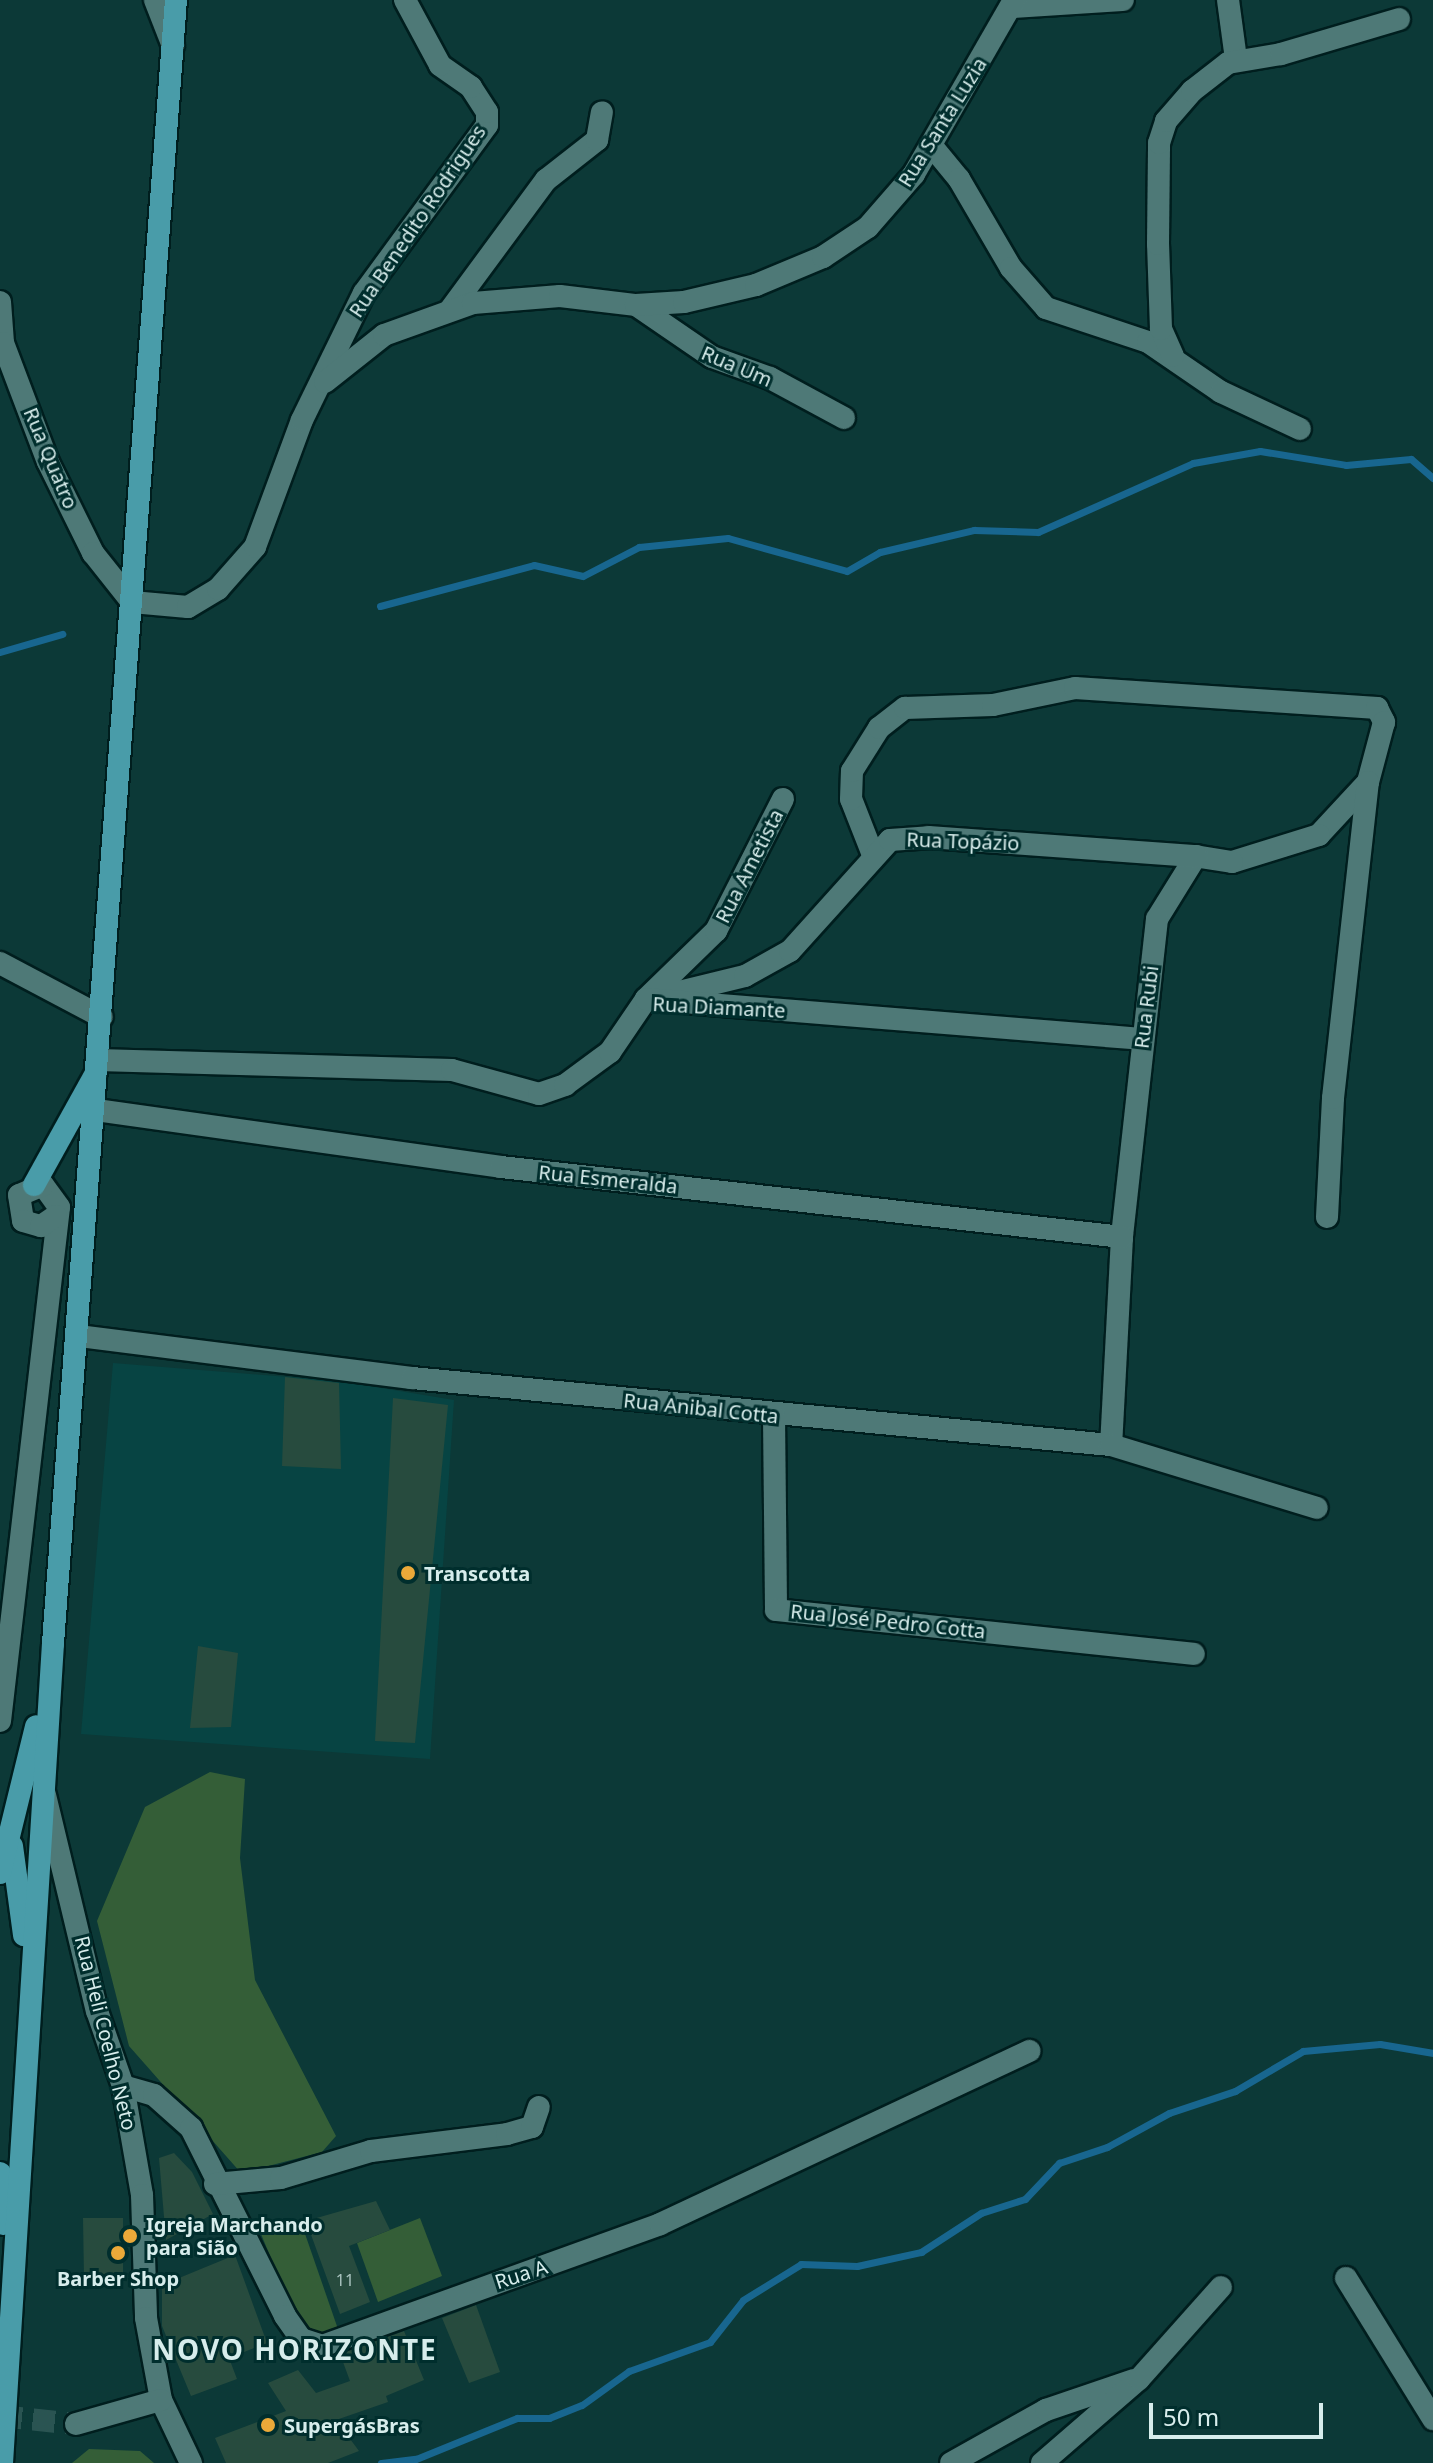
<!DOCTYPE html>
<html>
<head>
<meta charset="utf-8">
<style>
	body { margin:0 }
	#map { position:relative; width:1433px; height:2463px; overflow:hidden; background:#0c3937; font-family:"Noto Sans",sans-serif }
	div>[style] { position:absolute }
	.built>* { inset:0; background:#074443 }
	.green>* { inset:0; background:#345e37 }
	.stream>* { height:7px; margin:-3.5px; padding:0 3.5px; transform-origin:3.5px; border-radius:3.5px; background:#18668f }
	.building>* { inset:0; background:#274b3e }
	.minor-tunnel>* { height:22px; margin-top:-11px; transform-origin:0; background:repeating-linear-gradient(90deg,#2a5452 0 22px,transparent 0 33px) }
	.roads { filter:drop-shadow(2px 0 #001e1e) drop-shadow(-2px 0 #001e1e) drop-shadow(0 2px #001e1e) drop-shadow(0 -2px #001e1e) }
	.minor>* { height:22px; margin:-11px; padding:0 11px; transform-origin:11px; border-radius:11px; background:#4e7977 }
	.primary>* { height:22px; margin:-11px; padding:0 11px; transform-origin:11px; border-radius:11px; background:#499ca9 }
	.dots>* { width:22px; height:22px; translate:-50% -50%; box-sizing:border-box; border:4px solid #002e2d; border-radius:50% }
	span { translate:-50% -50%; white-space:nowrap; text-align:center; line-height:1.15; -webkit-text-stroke:6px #002e2d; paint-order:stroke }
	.number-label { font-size:16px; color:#abc4c0 }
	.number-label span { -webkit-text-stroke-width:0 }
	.street-label { font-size:20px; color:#d7edec }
	.poi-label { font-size:20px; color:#d7edec; font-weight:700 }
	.left { translate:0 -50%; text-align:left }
	.district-label { font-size:28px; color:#d7edec; font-weight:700; letter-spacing:2px }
	.scale { position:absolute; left:1149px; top:2403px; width:174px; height:36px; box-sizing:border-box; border:4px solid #d7edec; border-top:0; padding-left:10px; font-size:24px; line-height:28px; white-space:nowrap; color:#d7edec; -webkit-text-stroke:6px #002e2d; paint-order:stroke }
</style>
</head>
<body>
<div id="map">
	<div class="built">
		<div style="clip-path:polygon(113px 1363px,339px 1381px,454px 1400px,430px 1759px,81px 1734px)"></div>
	</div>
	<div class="green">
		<div style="clip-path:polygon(210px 1772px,245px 1779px,240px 1858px,255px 1980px,336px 2136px,322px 2152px,241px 2173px,129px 2046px,97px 1921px,145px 1807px)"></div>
		<div style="clip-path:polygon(420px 2218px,442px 2276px,378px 2302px,357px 2243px)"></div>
		<div style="clip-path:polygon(303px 2228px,339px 2332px,316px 2337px,298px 2324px,261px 2234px)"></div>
		<div style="clip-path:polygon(89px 2449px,140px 2451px,154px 2463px,72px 2463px)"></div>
	</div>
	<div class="stream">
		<div style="left:380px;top:606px;width:159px;rotate:-14.9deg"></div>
		<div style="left:534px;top:565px;width:50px;rotate:12.7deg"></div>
		<div style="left:583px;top:576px;width:63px;rotate:-27.4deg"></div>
		<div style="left:639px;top:547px;width:89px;rotate:-5.8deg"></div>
		<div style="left:728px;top:538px;width:123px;rotate:15.5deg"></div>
		<div style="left:847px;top:571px;width:38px;rotate:-30deg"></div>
		<div style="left:880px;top:552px;width:97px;rotate:-13.2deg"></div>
		<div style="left:974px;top:530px;width:64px;rotate:1.8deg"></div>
		<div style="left:1038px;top:532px;width:170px;rotate:-24deg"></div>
		<div style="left:1193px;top:463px;width:68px;rotate:-10.2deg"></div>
		<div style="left:1260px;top:451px;width:87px;rotate:9.2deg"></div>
		<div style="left:1346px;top:465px;width:65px;rotate:-5.3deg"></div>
		<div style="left:1411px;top:459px;width:29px;rotate:41deg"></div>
		<div style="left:0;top:652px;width:65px;rotate:-16.2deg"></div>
		<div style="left:381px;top:2463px;width:35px;rotate:-7deg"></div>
		<div style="left:416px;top:2459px;width:109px;rotate:-22.1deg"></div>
		<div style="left:517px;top:2418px;width:32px"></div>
		<div style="left:549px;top:2418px;width:35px;rotate:-22deg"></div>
		<div style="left:582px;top:2405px;width:58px;rotate:-35.9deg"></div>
		<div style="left:629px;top:2371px;width:86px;rotate:-19.7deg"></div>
		<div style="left:710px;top:2342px;width:53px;rotate:-51.8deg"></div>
		<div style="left:743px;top:2300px;width:68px;rotate:-31.8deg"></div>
		<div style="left:801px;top:2264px;width:56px;rotate:2deg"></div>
		<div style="left:857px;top:2266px;width:66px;rotate:-12.3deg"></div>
		<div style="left:921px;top:2252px;width:72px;rotate:-33deg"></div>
		<div style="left:981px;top:2213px;width:46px;rotate:-17.7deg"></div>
		<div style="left:1025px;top:2199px;width:50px;rotate:-46.6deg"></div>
		<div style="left:1059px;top:2163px;width:51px;rotate:-18.4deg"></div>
		<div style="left:1107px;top:2147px;width:71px;rotate:-28.7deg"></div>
		<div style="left:1169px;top:2113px;width:70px;rotate:-18.4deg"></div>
		<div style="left:1235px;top:2091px;width:79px;rotate:-30.5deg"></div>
		<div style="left:1303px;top:2051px;width:77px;rotate:-5.2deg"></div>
		<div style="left:1380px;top:2044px;width:54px;rotate:9.6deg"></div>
	</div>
	<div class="building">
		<div style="clip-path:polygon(285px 1377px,339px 1383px,341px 1469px,282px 1466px)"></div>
		<div style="clip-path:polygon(393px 1398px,448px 1405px,415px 1743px,375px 1741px)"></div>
		<div style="clip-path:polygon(198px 1646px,238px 1653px,231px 1727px,190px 1728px)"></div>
		<div style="clip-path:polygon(174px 2153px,192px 2172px,213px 2214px,166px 2240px,159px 2158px)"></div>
		<div style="clip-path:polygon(376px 2201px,390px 2230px,349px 2246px,370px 2302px,340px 2314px,306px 2221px)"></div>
		<div style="clip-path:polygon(83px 2218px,123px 2218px,123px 2276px,84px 2277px)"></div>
		<div style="clip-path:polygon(235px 2255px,267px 2343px,229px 2358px,237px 2379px,191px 2396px,162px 2326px,162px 2285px)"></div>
		<div style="clip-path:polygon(476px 2305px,500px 2372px,469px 2383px,442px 2318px)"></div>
		<div style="clip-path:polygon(404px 2331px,424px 2380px,386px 2396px,388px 2402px,336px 2420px,359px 2451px,328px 2463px,226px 2463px,215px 2438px,286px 2411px,268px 2383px,298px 2370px,316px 2393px,350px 2381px,340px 2354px)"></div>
	</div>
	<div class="minor-tunnel">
		<div style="left:0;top:2416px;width:76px;rotate:6deg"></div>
	</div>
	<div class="roads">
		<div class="minor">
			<div style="left:155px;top:0;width:49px;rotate:68.6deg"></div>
			<div style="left:1228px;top:0;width:60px;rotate:82.3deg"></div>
			<div style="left:1012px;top:7px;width:111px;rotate:-3.6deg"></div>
			<div style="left:931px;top:145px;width:44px;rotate:50.5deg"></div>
			<div style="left:959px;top:179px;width:103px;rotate:59.7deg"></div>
			<div style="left:1011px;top:268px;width:53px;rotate:48.8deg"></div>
			<div style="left:1046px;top:308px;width:108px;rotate:18.4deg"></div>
			<div style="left:1148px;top:342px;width:88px;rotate:34.4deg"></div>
			<div style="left:1221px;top:392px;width:87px;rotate:25.1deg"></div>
			<div style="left:0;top:302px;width:41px;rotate:85.8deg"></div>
			<div style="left:3px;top:343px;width:127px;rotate:69.3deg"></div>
			<div style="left:48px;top:462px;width:102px;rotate:63.7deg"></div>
			<div style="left:93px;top:553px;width:63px;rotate:51.5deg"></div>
			<div style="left:132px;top:602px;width:56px;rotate:5.1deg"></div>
			<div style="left:188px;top:607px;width:35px;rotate:-31deg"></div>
			<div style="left:218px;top:589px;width:56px;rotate:-48.6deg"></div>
			<div style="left:255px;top:547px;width:135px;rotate:-69.7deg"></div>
			<div style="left:302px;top:420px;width:141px;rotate:-64deg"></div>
			<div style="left:364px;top:293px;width:208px;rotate:-53.8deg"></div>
			<div style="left:487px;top:125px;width:13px;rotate:-90deg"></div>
			<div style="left:487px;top:112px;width:30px;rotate:-123deg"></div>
			<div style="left:471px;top:87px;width:38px;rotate:-145deg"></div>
			<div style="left:440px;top:65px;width:74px;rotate:-118.3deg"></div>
			<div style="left:636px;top:305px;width:92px;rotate:34.4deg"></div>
			<div style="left:712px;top:357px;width:62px;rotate:19.9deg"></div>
			<div style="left:770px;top:378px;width:84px;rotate:28.4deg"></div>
			<div style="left:450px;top:310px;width:162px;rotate:-53.6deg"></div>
			<div style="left:546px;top:180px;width:65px;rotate:-38.1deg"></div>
			<div style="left:597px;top:140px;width:28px;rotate:-80deg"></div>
			<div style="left:1173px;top:356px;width:30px;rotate:-114deg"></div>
			<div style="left:1161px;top:329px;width:85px;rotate:-92deg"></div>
			<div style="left:1158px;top:244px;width:101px;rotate:-89.4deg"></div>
			<div style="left:1159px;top:143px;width:23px;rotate:-72deg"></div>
			<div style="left:1166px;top:121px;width:40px;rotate:-49deg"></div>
			<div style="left:1192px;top:91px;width:46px;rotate:-37.9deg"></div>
			<div style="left:1228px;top:63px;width:54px;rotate:-9.6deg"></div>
			<div style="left:1281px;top:54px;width:123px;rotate:-16.5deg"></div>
			<div style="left:325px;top:382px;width:75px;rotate:-38.5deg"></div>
			<div style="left:384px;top:335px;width:95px;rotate:-19.8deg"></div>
			<div style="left:473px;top:303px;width:87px;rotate:-4.6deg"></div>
			<div style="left:560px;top:296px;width:77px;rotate:6.8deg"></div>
			<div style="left:636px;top:305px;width:48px;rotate:-3.6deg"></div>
			<div style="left:684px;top:302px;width:74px;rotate:-13.3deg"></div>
			<div style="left:756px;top:285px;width:73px;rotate:-22.7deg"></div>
			<div style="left:823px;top:257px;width:54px;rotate:-33.7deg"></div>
			<div style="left:868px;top:227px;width:70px;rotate:-49deg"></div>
			<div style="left:914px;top:174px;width:201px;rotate:-60.1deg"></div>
			<div style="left:873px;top:855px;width:60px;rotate:-111.4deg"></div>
			<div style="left:851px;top:799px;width:28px;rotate:-88deg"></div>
			<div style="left:852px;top:771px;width:51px;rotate:-57.9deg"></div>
			<div style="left:879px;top:728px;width:33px;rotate:-38deg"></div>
			<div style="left:905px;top:708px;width:88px;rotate:-2deg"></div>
			<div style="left:993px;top:705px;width:84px;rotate:-11.7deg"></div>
			<div style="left:1075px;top:688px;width:303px;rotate:3.8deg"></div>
			<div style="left:1377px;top:708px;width:16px;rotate:63deg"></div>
			<div style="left:1384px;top:722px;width:62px;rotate:104.9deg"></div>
			<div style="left:1368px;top:782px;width:72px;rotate:132.8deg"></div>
			<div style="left:1319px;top:835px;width:91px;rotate:162.8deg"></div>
			<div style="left:1232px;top:862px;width:36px;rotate:-171deg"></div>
			<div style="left:1196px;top:856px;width:74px;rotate:121.8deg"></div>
			<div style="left:1157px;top:919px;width:320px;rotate:96.3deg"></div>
			<div style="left:1122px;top:1237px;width:208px;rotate:93deg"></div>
			<div style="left:0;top:963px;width:115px;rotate:27.9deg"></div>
			<div style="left:667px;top:995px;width:80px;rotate:-13.7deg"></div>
			<div style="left:745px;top:976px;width:51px;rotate:-29.1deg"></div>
			<div style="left:790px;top:951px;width:149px;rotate:-48deg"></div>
			<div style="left:890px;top:840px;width:39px;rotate:-4deg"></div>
			<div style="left:929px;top:837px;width:268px;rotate:4.1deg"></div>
			<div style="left:646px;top:999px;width:98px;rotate:-44.2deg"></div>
			<div style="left:716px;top:931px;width:148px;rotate:-63.1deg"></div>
			<div style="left:98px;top:1060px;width:354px;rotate:1.6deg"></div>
			<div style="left:452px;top:1070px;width:90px;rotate:15.4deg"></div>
			<div style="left:539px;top:1094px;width:28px;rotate:-19deg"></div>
			<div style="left:565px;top:1085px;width:56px;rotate:-36.3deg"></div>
			<div style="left:610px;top:1052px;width:64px;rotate:-55.8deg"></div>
			<div style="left:646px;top:999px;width:497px;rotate:4.6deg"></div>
			<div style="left:96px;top:1110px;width:409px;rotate:8deg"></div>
			<div style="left:501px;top:1167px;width:625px;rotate:6.43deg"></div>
			<div style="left:1327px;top:1217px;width:119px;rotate:-87.1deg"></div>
			<div style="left:1333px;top:1098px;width:318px;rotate:-83.7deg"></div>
			<div style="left:79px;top:1336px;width:336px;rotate:7.2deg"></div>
			<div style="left:412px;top:1378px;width:702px;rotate:5.48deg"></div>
			<div style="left:1111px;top:1445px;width:215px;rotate:17deg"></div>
			<div style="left:774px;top:1416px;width:194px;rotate:89.4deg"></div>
			<div style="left:776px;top:1610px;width:420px;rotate:6deg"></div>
			<div style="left:0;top:1721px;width:517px;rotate:-83.45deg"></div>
			<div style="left:59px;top:1207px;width:27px;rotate:-126deg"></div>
			<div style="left:43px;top:1185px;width:26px;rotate:157deg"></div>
			<div style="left:19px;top:1195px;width:26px;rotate:81deg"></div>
			<div style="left:23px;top:1221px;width:19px;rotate:16deg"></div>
			<div style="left:41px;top:1226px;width:18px;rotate:-34deg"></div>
			<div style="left:45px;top:1795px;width:222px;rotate:76.5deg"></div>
			<div style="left:97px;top:2011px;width:79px;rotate:70.9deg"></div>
			<div style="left:123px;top:2086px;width:111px;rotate:80.1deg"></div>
			<div style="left:142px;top:2195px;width:123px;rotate:88.1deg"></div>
			<div style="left:146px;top:2318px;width:83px;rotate:79.6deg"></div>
			<div style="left:161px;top:2400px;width:70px;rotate:64.5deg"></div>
			<div style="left:123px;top:2086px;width:32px;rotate:16deg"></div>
			<div style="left:154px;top:2095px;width:50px;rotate:41.7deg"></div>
			<div style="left:191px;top:2128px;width:210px;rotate:63.4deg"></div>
			<div style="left:285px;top:2316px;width:28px;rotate:55deg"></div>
			<div style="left:301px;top:2339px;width:22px;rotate:18deg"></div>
			<div style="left:322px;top:2346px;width:359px;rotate:-19.8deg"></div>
			<div style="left:660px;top:2224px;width:408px;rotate:-25.1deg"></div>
			<div style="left:215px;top:2184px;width:66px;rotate:-5.2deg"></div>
			<div style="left:281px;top:2178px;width:94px;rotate:-16.7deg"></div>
			<div style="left:371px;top:2151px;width:137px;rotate:-7.1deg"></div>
			<div style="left:507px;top:2134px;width:26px;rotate:-16deg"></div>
			<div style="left:532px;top:2127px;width:21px;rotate:-71deg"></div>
			<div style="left:1346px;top:2278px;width:166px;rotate:58.3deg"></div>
			<div style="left:76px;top:2424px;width:88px;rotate:-15.8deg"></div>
			<div style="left:951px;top:2463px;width:109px;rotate:-29.2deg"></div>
			<div style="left:1046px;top:2410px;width:93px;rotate:-18.8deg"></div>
			<div style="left:1042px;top:2463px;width:128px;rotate:-40.9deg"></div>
			<div style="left:1139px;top:2379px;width:123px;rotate:-48.3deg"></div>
		</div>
		<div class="primary">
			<div style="left:34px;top:1185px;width:126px;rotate:-61deg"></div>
			<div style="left:12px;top:1846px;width:90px;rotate:82.3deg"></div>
			<div style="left:0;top:1873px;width:151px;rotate:-76.2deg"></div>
			<div style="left:0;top:2173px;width:51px;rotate:86.6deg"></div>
			<div style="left:2px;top:2463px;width:822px;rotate:-86.44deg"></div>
			<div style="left:53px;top:1643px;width:1648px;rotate:-85.72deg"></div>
		</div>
	</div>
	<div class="dots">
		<div style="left:408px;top:1573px;background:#eba939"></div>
		<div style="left:130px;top:2236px;background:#eba939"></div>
		<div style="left:118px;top:2253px;background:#eba939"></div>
		<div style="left:268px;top:2425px;background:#eba939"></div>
	</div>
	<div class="number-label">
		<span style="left:345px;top:2280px">11</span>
	</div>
	<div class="street-label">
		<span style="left:942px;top:122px;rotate:-58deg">Rua Santa Luzia</span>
		<span style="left:417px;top:221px;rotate:-56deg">Rua Benedito Rodrigues</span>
		<span style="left:737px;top:366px;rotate:23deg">Rua Um</span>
		<span style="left:51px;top:458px;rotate:67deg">Rua Quatro</span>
		<span style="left:963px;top:841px;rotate:2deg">Rua Topázio</span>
		<span style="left:749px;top:866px;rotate:-63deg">Rua Ametista</span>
		<span style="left:719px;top:1007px;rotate:3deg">Rua Diamante</span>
		<span style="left:1146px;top:1007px;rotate:-83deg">Rua Rubi</span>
		<span style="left:608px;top:1179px;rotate:6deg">Rua Esmeralda</span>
		<span style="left:701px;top:1408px;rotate:6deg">Rua Anibal Cotta</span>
		<span style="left:888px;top:1621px;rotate:6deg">Rua José Pedro Cotta</span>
		<span style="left:106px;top:2033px;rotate:76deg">Rua Heli Coelho Neto</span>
		<span style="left:521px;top:2274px;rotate:-18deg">Rua A</span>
	</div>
	<div class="poi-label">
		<span class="left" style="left:424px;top:1573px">Transcotta</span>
		<span class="left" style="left:146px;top:2236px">Igreja Marchando<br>para Sião</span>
		<span style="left:118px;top:2278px">Barber Shop</span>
		<span class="left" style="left:284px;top:2425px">SupergásBras</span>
	</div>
	<div class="district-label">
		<span style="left:295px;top:2349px">NOVO HORIZONTE</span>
	</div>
	<div class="scale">50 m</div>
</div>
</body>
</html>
